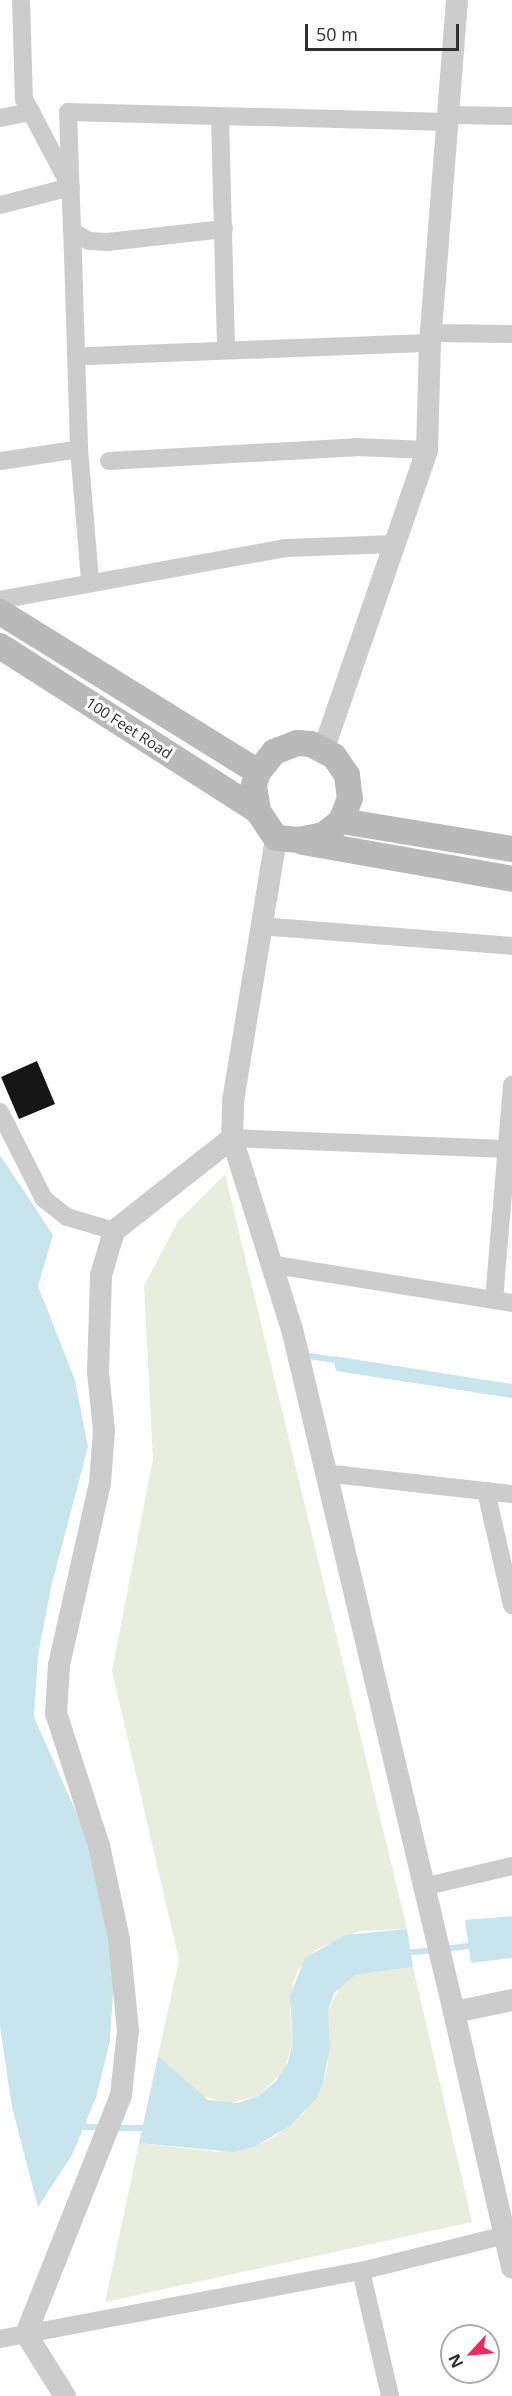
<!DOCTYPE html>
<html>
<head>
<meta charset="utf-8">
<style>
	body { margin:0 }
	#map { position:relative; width:512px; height:2396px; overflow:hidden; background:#fff; font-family:"Open Sans",sans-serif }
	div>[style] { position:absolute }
	.green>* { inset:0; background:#e8eddd }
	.water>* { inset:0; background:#c8e5ee }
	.stream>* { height:6px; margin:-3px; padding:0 3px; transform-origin:3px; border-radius:3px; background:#c8e5ee }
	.building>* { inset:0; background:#161616 }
	.minor>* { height:18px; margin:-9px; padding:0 9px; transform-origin:9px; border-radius:9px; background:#ccc }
	.tertiary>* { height:22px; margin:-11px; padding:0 11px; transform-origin:11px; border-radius:11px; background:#ccc }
	.secondary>* { height:26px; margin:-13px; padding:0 13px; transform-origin:13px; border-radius:13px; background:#b9b9b9 }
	span { translate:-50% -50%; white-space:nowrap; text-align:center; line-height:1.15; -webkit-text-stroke:6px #fff; paint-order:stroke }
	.street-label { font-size:15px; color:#2f2f2f }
	.north { position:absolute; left:440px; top:2324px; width:60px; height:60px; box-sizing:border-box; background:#fff; border:2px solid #acacac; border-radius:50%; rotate:244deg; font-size:16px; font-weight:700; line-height:24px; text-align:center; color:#2f2f2f }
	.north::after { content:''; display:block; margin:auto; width:21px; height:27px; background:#ed2b5a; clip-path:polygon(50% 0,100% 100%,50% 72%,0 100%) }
	.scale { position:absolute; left:305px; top:24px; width:154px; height:27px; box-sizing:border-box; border:3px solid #2f2f2f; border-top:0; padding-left:8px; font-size:18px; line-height:21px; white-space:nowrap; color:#2f2f2f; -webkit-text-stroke:4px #fff; paint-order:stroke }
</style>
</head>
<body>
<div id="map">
	<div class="green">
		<div style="clip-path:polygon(225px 1174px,407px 1929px,360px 1931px,317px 1949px,298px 1970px,293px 1983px,290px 2008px,293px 2041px,283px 2072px,258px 2096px,227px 2104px,199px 2095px,158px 2056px,179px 1960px,112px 1671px,153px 1459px,144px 1286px,178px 1221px)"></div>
		<div style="clip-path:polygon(413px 1967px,472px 2222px,105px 2302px,139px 2143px,218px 2152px,256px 2146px,274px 2137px,304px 2113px,323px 2083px,328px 2065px,328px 2011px,340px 1986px,355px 1975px)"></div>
	</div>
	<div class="water">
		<div style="clip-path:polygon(0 1155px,53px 1235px,38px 1286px,75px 1380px,88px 1447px,52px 1583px,38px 1655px,34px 1717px,81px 1823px,104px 1907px,114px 1980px,110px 2040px,96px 2098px,72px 2155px,38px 2207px,12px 2107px,0 2027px)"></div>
		<div style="clip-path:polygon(333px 1356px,512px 1384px,512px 1398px,336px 1371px)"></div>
		<div style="clip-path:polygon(512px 1916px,512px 1958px,471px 1963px,465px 1920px)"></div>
		<div style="clip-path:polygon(407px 1929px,413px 1967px,355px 1975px,334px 1993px,328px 2011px,330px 2047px,323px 2083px,316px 2099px,291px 2125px,256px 2146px,233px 2152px,139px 2143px,158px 2056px,208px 2100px,237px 2103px,258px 2096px,276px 2081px,288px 2062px,293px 2041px,290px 1996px,305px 1958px,345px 1935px)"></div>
	</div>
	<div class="stream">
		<div style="left:303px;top:1355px;width:37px;rotate:9deg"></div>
		<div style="left:444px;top:1949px;width:32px;rotate:-7deg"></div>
		<div style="left:402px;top:1953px;width:32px;rotate:-5deg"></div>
		<div style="left:82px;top:2120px;width:8px;rotate:67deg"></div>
		<div style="left:85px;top:2127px;width:19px"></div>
		<div style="left:114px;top:2128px;width:35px"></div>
	</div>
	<div class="building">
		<div style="clip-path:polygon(37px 1061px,55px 1104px,19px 1119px,1px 1077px)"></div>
	</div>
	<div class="minor">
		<div style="left:21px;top:0;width:99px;rotate:88.3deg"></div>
		<div style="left:24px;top:99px;width:96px;rotate:62.1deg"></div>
		<div style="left:449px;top:115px;width:63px;rotate:0.9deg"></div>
		<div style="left:220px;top:117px;width:231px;rotate:88.5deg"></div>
		<div style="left:0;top:118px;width:32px;rotate:-11deg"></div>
		<div style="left:0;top:205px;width:73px;rotate:-14.2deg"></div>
		<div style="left:72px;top:224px;width:225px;rotate:88.2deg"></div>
		<div style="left:79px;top:449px;width:132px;rotate:85.2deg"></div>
		<div style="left:224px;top:229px;width:117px;rotate:173.6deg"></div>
		<div style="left:108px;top:242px;width:19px;rotate:-177deg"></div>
		<div style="left:89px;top:241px;width:20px;rotate:-150deg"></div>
		<div style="left:72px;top:231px;width:119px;rotate:-91.9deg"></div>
		<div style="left:68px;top:112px;width:380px;rotate:1.5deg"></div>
		<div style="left:431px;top:333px;width:81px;rotate:0.7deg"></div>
		<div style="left:88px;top:356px;width:342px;rotate:-2.2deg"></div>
		<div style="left:0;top:461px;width:80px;rotate:-8.6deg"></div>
		<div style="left:109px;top:461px;width:247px;rotate:-3.2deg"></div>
		<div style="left:356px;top:447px;width:71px;rotate:2.4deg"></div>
		<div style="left:0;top:600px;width:291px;rotate:-10.3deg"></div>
		<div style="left:286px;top:548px;width:109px;rotate:-2.1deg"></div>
		<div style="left:260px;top:926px;width:253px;rotate:4.5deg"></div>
		<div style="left:0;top:1112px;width:97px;rotate:63.2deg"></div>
		<div style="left:44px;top:1199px;width:29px;rotate:38deg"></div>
		<div style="left:67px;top:1217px;width:49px;rotate:16.6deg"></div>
		<div style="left:232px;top:1138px;width:274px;rotate:2.3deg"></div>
		<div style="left:275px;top:1265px;width:240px;rotate:9.1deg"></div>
		<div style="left:494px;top:1300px;width:216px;rotate:-85.2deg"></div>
		<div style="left:324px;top:1473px;width:189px;rotate:6.4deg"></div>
		<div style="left:486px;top:1491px;width:117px;rotate:77.2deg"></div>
		<div style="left:427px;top:1886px;width:87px;rotate:-13.2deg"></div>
		<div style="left:361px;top:2271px;width:128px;rotate:76.9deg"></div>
		<div style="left:0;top:2339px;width:367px;rotate:-10.7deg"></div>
		<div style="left:361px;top:2271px;width:148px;rotate:-14deg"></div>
	</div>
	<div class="tertiary">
		<div style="left:324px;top:748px;width:315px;rotate:-70.9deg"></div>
		<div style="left:427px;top:450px;width:107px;rotate:-88.4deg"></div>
		<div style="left:430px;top:343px;width:344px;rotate:-85.5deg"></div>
		<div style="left:232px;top:1138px;width:200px;rotate:72.6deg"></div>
		<div style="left:292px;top:1329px;width:702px;rotate:76.66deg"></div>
		<div style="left:512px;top:2000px;width:59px;rotate:168.3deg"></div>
		<div style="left:454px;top:2012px;width:262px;rotate:77.2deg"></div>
		<div style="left:65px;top:2396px;width:73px;rotate:-122.2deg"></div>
		<div style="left:26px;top:2334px;width:257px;rotate:-68.3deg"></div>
		<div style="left:121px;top:2095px;width:64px;rotate:-83.8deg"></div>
		<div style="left:128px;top:2031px;width:92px;rotate:-95.6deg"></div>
		<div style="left:119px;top:1939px;width:95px;rotate:-102.1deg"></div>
		<div style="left:99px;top:1846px;width:140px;rotate:-107.9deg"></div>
		<div style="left:56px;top:1713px;width:48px;rotate:-86.4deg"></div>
		<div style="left:59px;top:1665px;width:187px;rotate:-77.3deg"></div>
		<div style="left:100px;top:1483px;width:53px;rotate:-85.7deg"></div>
		<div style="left:104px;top:1430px;width:58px;rotate:-95.9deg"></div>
		<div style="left:98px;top:1372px;width:97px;rotate:-88.2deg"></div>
		<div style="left:101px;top:1275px;width:46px;rotate:-73.5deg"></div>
		<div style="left:114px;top:1231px;width:150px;rotate:-38.2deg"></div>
		<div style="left:232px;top:1138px;width:37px;rotate:-88deg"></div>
		<div style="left:233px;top:1101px;width:266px;rotate:-80.7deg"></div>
	</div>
	<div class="secondary">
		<div style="left:0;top:612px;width:304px;rotate:31.8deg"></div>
		<div style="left:0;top:646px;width:306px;rotate:32.6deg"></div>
		<div style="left:298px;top:743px;width:13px;rotate:4deg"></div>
		<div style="left:311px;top:744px;width:26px;rotate:28deg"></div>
		<div style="left:334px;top:756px;width:23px;rotate:56deg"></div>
		<div style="left:347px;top:775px;width:23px;rotate:83deg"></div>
		<div style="left:350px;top:798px;width:25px;rotate:111deg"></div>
		<div style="left:341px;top:821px;width:22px;rotate:141deg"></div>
		<div style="left:324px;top:835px;width:25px;rotate:169deg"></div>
		<div style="left:299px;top:840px;width:23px;rotate:-175deg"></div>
		<div style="left:276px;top:838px;width:32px;rotate:-124deg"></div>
		<div style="left:258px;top:811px;width:26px;rotate:-99deg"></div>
		<div style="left:254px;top:785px;width:14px;rotate:-73deg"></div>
		<div style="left:258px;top:772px;width:26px;rotate:-51deg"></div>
		<div style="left:274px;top:752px;width:26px;rotate:-21deg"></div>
		<div style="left:341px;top:821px;width:173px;rotate:9.3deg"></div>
		<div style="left:303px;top:842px;width:212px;rotate:10deg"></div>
	</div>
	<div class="street-label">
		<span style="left:129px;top:728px;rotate:33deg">100 Feet Road</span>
	</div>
	<div class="north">N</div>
	<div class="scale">50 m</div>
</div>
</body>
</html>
